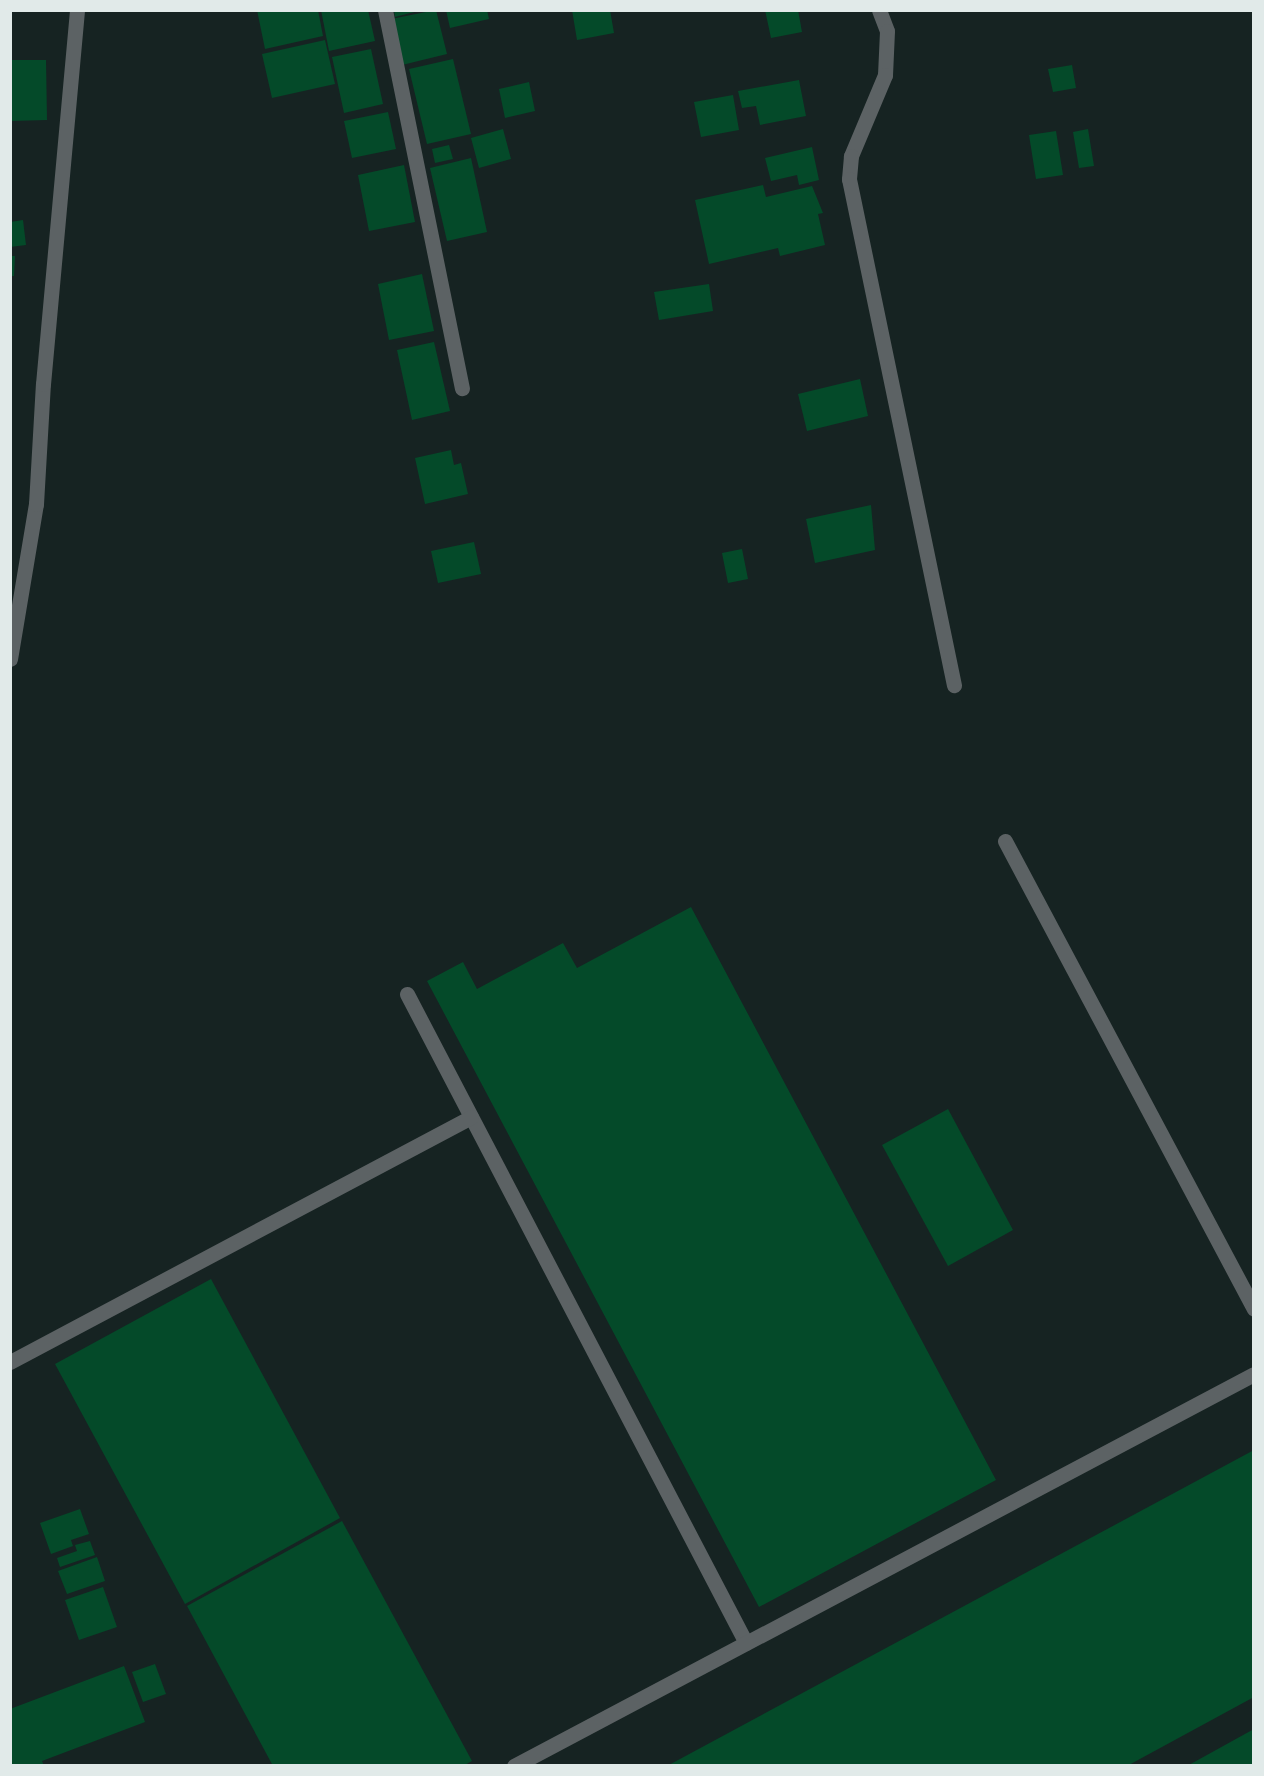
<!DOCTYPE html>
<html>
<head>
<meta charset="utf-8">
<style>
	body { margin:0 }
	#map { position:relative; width:1264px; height:1776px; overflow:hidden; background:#162322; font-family:"Work Sans",sans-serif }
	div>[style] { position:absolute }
	.building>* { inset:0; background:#044a29 }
	.minor>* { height:15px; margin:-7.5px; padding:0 7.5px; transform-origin:7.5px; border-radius:7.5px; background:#5c6264 }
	span { translate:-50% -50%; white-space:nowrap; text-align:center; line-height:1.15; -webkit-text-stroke:4.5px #0d1a18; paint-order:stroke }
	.frame { position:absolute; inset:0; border:12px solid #e1eae9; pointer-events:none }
</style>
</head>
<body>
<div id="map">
	<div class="building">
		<div style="clip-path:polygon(257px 10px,318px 10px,323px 36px,265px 49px)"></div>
		<div style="clip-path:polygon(321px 10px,368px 10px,375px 41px,329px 51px)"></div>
		<div style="clip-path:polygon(394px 10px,417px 10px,418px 11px,395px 17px)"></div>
		<div style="clip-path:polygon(436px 10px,447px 54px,402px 65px,391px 19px)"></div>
		<div style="clip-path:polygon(446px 10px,487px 10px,489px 19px,450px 28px)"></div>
		<div style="clip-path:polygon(572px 10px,610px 10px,614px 33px,577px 40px)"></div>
		<div style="clip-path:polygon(765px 10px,798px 10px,802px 32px,771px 38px)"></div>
		<div style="clip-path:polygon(325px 40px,335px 84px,272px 98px,262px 54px)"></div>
		<div style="clip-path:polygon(371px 49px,383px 104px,344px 113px,332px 57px)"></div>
		<div style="clip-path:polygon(453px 59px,471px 134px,427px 144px,409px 69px)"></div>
		<div style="clip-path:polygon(10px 60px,46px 60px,47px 120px,10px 121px)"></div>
		<div style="clip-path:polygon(1072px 65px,1076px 88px,1053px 92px,1048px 69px)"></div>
		<div style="clip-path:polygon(799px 80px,806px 116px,760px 125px,756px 106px,742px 108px,738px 91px)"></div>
		<div style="clip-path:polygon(529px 82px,535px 111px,505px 118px,499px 89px)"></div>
		<div style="clip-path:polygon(733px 95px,739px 130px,701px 137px,694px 102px)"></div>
		<div style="clip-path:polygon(388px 112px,396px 149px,352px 158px,344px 121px)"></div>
		<div style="clip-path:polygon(503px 129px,511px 159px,479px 168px,471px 138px)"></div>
		<div style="clip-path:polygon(1088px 129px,1094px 166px,1079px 168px,1073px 132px)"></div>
		<div style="clip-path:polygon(1056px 131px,1063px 175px,1036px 179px,1029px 135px)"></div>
		<div style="clip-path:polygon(449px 145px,453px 159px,435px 163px,432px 149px)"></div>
		<div style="clip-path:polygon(812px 147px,819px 180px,799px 185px,797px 175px,771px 181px,765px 158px)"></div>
		<div style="clip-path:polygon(471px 158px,487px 232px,447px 241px,430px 168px)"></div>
		<div style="clip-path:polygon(404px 165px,415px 222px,369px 231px,358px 175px)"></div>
		<div style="clip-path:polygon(763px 185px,766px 197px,812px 186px,823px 213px,818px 214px,825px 245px,780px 256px,778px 248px,709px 264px,695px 200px)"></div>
		<div style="clip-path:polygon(23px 220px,26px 245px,10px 247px,10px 222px)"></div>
		<div style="clip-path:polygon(10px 256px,15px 256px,14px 276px,10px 276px)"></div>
		<div style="clip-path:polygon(422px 274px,434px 331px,389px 340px,378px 284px)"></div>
		<div style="clip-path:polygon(709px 284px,713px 311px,659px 320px,654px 292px)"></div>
		<div style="clip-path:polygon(434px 342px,450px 411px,412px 420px,397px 350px)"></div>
		<div style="clip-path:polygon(860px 379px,868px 416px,807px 431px,798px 394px)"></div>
		<div style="clip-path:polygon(451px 450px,454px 465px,461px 463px,468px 494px,425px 504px,415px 458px)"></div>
		<div style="clip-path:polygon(871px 505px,875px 550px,815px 563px,806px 519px)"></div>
		<div style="clip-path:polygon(474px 542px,481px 574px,438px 583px,431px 551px)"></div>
		<div style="clip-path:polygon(742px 549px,748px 579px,728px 583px,722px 553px)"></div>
		<div style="clip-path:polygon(691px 907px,996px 1480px,759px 1607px,427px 981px,463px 962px,477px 989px,563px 943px,577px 968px)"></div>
		<div style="clip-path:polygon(948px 1109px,1013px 1230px,948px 1266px,882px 1145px)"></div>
		<div style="clip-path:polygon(211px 1279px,340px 1518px,185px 1604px,55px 1364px)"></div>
		<div style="clip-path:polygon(1254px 1450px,1254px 1697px,1127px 1766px,667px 1766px)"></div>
		<div style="clip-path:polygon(80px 1509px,89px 1534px,71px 1540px,73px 1546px,51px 1554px,40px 1523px)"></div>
		<div style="clip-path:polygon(342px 1521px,472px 1761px,463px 1766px,273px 1766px,187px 1606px)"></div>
		<div style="clip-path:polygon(90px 1541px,95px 1555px,60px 1567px,57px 1558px,77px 1551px,75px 1545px)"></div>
		<div style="clip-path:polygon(97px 1557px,105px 1581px,67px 1594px,58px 1571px)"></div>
		<div style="clip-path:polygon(103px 1587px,117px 1627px,79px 1640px,65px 1600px)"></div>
		<div style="clip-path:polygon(155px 1664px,166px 1694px,143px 1702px,132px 1672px)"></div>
		<div style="clip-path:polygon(124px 1666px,145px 1722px,42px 1761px,44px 1766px,10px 1766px,10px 1709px)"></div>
		<div style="clip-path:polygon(1254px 1729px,1254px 1766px,1187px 1766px)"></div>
	</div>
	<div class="minor">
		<div style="left:385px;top:10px;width:386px;rotate:78.5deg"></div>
		<div style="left:879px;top:10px;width:22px;rotate:69deg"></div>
		<div style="left:887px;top:31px;width:44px;rotate:92.6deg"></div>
		<div style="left:885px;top:75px;width:88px;rotate:112.8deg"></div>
		<div style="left:851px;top:156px;width:23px;rotate:95deg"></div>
		<div style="left:849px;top:179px;width:517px;rotate:78.28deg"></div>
		<div style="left:10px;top:659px;width:157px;rotate:-80.5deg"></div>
		<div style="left:36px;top:504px;width:120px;rotate:-86.7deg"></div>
		<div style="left:43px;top:384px;width:376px;rotate:-84.8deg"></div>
		<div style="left:1005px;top:841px;width:530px;rotate:61.98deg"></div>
		<div style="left:407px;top:994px;width:732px;rotate:62.42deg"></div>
		<div style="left:10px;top:1362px;width:522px;rotate:-27.99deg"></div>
		<div style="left:514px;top:1766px;width:837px;rotate:-27.91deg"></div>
	</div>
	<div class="frame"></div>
</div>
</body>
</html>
